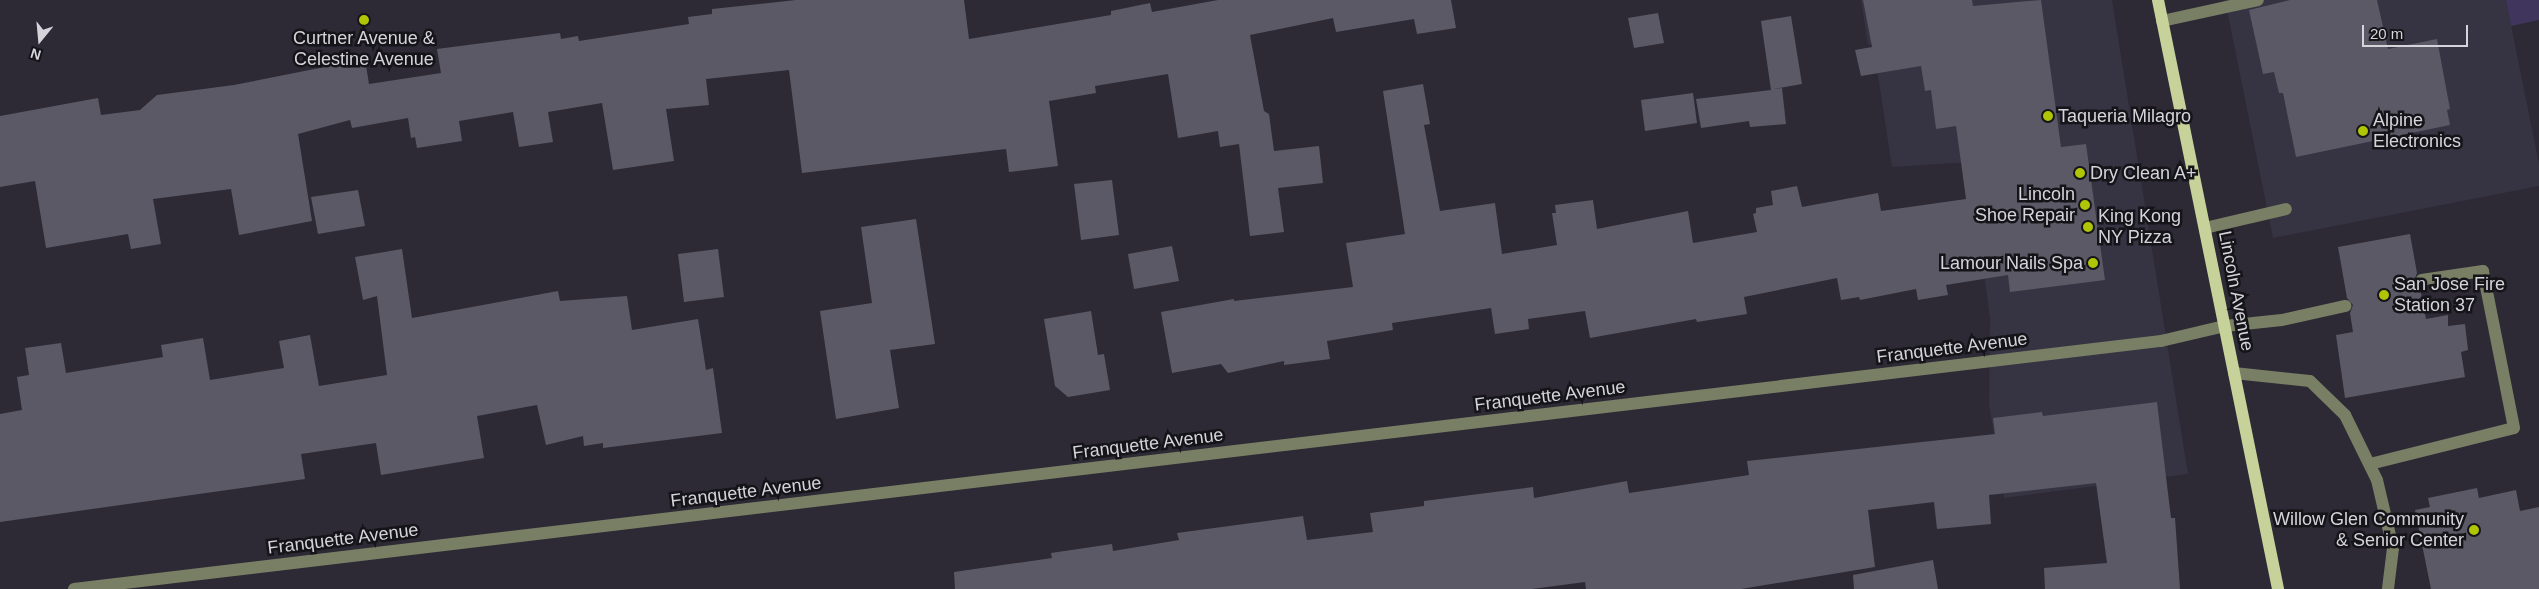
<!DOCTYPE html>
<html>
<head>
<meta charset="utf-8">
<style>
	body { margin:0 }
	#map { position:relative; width:2539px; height:589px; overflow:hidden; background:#2d2a35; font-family:Arial,sans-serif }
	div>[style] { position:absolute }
	.built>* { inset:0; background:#363343 }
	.green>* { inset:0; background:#40365d }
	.building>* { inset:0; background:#5b5965 }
	.minor>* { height:12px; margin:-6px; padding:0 6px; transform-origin:6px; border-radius:6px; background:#797f65 }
	.major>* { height:12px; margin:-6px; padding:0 6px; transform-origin:6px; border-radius:6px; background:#c7d29b }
	.dots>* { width:14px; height:14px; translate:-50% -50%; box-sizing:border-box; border:2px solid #151419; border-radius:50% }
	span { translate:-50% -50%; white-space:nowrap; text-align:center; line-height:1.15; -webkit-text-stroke:5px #151419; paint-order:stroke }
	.poi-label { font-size:18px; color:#d5d4db }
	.left { translate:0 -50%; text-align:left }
	.right { translate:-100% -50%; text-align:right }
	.street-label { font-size:18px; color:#d5d4db }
	.north { position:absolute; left:15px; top:15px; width:50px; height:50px; -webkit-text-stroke:4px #151419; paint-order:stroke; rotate:197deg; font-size:14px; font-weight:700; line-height:20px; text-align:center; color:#d5d4db }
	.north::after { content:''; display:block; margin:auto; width:18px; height:22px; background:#d5d4db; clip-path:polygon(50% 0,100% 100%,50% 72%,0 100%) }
	.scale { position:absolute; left:2362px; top:25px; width:106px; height:22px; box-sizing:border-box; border:2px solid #d5d4db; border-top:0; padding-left:6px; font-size:15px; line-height:18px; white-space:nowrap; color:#d5d4db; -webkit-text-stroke:4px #151419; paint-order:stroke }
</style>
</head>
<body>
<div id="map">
	<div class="built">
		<div style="clip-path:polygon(1861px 0,2112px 0,2188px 474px,2004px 498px,1989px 404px,1990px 319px,1970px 162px,1892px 167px,1873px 44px,1868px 45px)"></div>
		<div style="clip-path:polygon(2225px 0,2506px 0,2539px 164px,2539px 186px,2273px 238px)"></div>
	</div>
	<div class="green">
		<div style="clip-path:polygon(2506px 0,2539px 0,2539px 20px,2511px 26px)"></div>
	</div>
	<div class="building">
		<div style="clip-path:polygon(796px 0,964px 0,969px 39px,1111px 15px,1111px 11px,1150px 3px,1152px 12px,1218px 0,1451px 0,1456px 28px,1417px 34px,1414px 19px,1336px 32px,1333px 18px,1250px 35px,1264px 111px,1269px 114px,1274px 151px,1319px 146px,1323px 183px,1278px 188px,1284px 232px,1250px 236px,1239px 144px,1220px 147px,1218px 131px,1178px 138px,1168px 74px,1095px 86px,1096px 93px,1049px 101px,1058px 166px,1009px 172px,1006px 149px,802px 173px,789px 70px,706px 79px,709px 105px,666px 109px,674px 161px,613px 170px,602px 103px,548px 112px,553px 142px,519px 147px,513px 112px,459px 121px,462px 141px,417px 148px,415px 137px,411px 138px,408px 118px,352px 128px,350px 120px,298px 134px,312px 221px,239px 235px,231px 189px,153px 199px,161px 244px,131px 249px,128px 234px,46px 248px,35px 181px,0 187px,0 116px,98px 98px,101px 115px,140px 110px,157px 95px,234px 85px,365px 59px,369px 84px,441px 73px,437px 49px,560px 33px,561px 39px,578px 36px,579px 41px,689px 24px,688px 17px,712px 14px,712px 9px)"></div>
		<div style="clip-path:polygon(1863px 0,1972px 0,1973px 6px,2041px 0,2061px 147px,2086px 144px,2105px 280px,2010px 292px,2008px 275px,1946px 285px,1948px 295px,1918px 300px,1916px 289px,1860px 300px,1859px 297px,1841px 300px,1837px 278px,1744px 297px,1747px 314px,1697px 322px,1696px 319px,1590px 338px,1585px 311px,1528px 319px,1529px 329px,1495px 334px,1491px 308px,1392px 323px,1393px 330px,1327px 341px,1330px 359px,1284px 365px,1284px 361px,1228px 373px,1221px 364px,1172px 373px,1161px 312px,1234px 299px,1234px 301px,1353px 287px,1346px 243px,1405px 234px,1383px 91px,1423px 84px,1430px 124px,1424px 125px,1440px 211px,1495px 203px,1502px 254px,1557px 245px,1552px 213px,1556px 213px,1555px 205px,1593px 200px,1597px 229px,1688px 211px,1693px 243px,1757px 232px,1753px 214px,1756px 213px,1756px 208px,1773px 205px,1771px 191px,1797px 186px,1802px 207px,1878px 193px,1881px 211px,1966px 199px,1956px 126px,1936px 129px,1931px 90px,1925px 91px,1921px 66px,1861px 76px,1855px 50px,1872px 47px)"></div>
		<div style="clip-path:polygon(2290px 0,2377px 0,2388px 49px,2437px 39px,2450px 109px,2447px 110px,2450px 125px,2296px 157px,2283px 93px,2279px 93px,2274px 72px,2263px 74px,2249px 10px)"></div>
		<div style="clip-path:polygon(1658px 13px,1664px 43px,1634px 48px,1628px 18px)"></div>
		<div style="clip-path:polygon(1791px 16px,1802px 84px,1773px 89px,1782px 88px,1786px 124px,1750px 127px,1749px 121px,1701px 128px,1696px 99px,1771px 90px,1761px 21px)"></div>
		<div style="clip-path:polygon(1693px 93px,1697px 123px,1645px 131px,1641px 100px)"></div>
		<div style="clip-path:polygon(1112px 180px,1119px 235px,1081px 240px,1074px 184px)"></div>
		<div style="clip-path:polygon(358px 190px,365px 226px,318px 234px,311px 197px)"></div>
		<div style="clip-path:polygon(916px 219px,935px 344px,890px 350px,899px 408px,836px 419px,820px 311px,872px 303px,861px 227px)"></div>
		<div style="clip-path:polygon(2410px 234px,2417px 273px,2414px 282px,2420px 288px,2426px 319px,2448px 315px,2448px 326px,2465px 324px,2468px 350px,2461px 352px,2465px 377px,2345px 398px,2336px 335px,2353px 332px,2350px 313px,2353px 305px,2347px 298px,2338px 247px)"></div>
		<div style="clip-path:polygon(1172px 246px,1179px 281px,1134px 289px,1128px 254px)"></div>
		<div style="clip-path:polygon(402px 249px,412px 318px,558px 291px,560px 301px,627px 296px,632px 330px,698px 319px,706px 370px,713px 368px,722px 433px,603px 448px,603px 443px,584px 446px,583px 436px,546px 445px,537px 405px,477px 416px,484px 458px,381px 475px,376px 443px,301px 454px,305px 479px,0 522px,0 414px,22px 410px,17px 377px,29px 375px,25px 348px,61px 343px,66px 373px,163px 357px,161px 345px,203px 338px,210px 380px,284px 368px,279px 341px,310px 335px,319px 386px,387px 375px,377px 296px,363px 300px,355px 257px)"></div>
		<div style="clip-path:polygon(718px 249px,724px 297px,684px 302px,678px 254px)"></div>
		<div style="clip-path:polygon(1091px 311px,1098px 355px,1104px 354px,1110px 390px,1068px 397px,1055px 386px,1044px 319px)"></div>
		<div style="clip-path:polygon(2157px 402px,2171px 518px,2175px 518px,2180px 589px,2045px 589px,2044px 568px,2107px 563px,2096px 483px,1989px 495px,1991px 524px,1937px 529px,1934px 502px,1868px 510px,1875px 567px,1741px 589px,1586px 589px,1585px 582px,1532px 589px,955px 589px,954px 572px,1052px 558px,1051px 553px,1112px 544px,1113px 551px,1179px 540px,1177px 533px,1303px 516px,1307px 540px,1373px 532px,1370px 513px,1424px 506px,1424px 501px,1533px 487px,1534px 498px,1627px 481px,1629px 493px,1749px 475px,1747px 461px,1995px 434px,1993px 418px,2042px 412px,2043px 416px)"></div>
		<div style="clip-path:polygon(2477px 488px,2479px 498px,2516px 490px,2520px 511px,2539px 507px,2539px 589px,2431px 589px,2415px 510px,2430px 507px,2428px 498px)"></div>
		<div style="clip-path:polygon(1933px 560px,1938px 589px,1854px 589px,1853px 575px)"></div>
	</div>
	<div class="minor">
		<div style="left:2162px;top:21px;width:98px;rotate:-12.3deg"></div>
		<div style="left:2205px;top:228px;width:83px;rotate:-13.2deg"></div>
		<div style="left:2234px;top:373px;width:76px;rotate:6deg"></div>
		<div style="left:2310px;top:381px;width:49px;rotate:44.2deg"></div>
		<div style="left:2345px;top:415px;width:72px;rotate:63.8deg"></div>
		<div style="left:2377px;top:480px;width:70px;rotate:76.8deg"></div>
		<div style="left:2393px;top:548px;width:41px;rotate:97deg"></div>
		<div style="left:2370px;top:464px;width:148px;rotate:-14deg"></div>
		<div style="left:2514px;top:428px;width:160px;rotate:-101.2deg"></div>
		<div style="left:2483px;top:271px;width:62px;rotate:171.6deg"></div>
		<div style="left:74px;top:589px;width:2102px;rotate:-6.78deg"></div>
		<div style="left:2161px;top:341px;width:66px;rotate:-13.2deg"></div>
		<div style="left:2225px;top:326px;width:57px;rotate:-6deg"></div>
		<div style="left:2282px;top:320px;width:65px;rotate:-12.5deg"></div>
	</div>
	<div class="major">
		<div style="left:2158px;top:0;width:601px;rotate:78.48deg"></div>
	</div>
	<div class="dots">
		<div style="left:364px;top:20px;background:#afc505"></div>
		<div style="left:2048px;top:116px;background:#afc505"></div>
		<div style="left:2363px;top:131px;background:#afc505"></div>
		<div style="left:2080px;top:173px;background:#afc505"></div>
		<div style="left:2085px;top:205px;background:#afc505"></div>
		<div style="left:2088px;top:227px;background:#afc505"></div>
		<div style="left:2093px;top:263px;background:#afc505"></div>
		<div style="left:2384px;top:295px;background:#afc505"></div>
		<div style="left:2474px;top:530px;background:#afc505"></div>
	</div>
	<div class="poi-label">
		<span style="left:364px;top:49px">Curtner Avenue &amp;<br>Celestine Avenue</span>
		<span class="left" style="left:2058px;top:116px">Taqueria Milagro</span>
		<span class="left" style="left:2373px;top:131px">Alpine<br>Electronics</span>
		<span class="left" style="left:2090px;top:173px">Dry Clean A+</span>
		<span class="right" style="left:2075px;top:205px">Lincoln<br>Shoe Repair</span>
		<span class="left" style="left:2098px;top:227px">King Kong<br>NY Pizza</span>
		<span class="right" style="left:2083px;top:263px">Lamour Nails Spa</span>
		<span class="left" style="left:2394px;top:295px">San Jose Fire<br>Station 37</span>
		<span class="right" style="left:2464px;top:530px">Willow Glen Community<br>&amp; Senior Center</span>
	</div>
	<div class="street-label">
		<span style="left:2236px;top:291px;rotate:79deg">Lincoln Avenue</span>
		<span style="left:1952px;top:348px;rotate:-7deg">Franquette Avenue</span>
		<span style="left:1550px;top:396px;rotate:-7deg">Franquette Avenue</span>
		<span style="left:1148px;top:444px;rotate:-7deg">Franquette Avenue</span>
		<span style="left:746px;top:492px;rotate:-7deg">Franquette Avenue</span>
		<span style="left:343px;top:539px;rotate:-7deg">Franquette Avenue</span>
	</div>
	<div class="north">N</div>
	<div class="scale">20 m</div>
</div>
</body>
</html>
